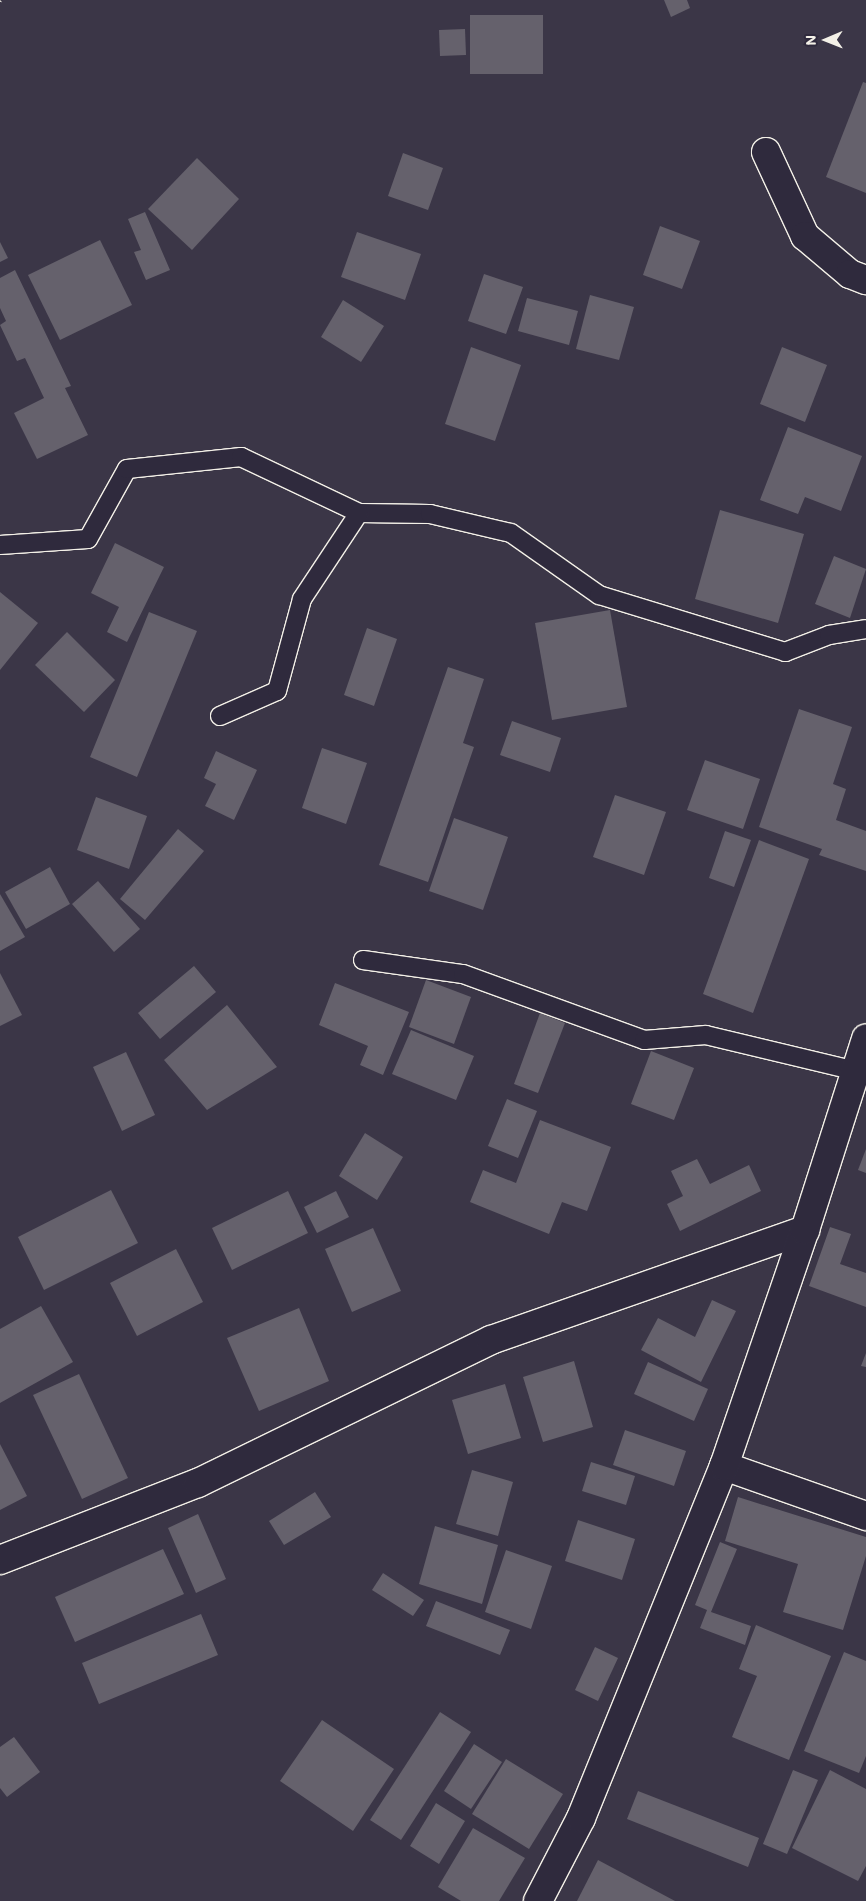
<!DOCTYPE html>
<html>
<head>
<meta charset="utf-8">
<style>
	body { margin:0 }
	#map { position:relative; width:866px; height:1901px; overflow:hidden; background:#3b3647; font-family:Mali,sans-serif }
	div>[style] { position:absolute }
	.building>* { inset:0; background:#65616c }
	.path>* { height:3px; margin-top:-1.5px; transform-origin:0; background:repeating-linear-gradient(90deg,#f4f1e8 0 4px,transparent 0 8px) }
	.roads { filter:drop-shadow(1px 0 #f4f1e8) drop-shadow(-1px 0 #f4f1e8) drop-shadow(0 1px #f4f1e8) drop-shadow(0 -1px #f4f1e8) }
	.lane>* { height:18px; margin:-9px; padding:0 9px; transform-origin:9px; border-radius:9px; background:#2f2a3d }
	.street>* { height:28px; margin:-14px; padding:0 14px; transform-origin:14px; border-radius:14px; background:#2f2a3d }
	span { translate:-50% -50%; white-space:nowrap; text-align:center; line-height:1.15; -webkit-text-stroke:4px #2f2a3d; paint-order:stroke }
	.north { position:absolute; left:801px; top:15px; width:50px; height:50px; -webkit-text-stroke:4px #2f2a3d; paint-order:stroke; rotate:269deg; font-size:14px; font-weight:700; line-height:20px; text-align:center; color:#f4f1e8 }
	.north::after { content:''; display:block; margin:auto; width:18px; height:22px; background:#f4f1e8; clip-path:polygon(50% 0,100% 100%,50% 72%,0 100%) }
</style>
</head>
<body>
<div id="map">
	<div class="building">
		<div style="clip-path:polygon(664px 0,687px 0,690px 8px,671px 17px)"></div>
		<div style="clip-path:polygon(470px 15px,543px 15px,543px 74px,470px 74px)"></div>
		<div style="clip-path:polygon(465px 29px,466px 55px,440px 56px,439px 30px)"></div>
		<div style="clip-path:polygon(863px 82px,866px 83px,866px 193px,826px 177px)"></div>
		<div style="clip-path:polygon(403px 153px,443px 168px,428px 210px,388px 196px)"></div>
		<div style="clip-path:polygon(197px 158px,239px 199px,192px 250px,148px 209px)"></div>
		<div style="clip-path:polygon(145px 212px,170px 270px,146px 280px,134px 252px,141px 250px,128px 219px)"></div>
		<div style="clip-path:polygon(660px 226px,700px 241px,682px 289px,643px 275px)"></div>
		<div style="clip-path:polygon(357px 232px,421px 254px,405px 300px,341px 277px)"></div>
		<div style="clip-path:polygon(100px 240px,132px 305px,60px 340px,28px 275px)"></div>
		<div style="clip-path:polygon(0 242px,8px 258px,0 262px)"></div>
		<div style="clip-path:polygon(15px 270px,71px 386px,65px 388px,88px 435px,37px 459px,14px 413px,44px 398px,25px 358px,17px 361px,0 325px,6px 321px,0 308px,0 278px)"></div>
		<div style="clip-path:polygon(484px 274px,523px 287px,506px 334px,468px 321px)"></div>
		<div style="clip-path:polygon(590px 295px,634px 307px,619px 360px,576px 349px)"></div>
		<div style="clip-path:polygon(527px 298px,578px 311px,569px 345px,518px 331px)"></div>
		<div style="clip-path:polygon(343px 300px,384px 326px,361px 362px,321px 337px)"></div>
		<div style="clip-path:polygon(471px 347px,521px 365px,495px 441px,445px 424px)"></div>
		<div style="clip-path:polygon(782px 347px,827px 365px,805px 422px,760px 404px)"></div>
		<div style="clip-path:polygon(788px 427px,862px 456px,841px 511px,805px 497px,798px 514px,760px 500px)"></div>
		<div style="clip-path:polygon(720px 510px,804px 534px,778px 623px,695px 599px)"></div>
		<div style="clip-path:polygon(115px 543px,164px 567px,127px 642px,107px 632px,119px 607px,91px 593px)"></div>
		<div style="clip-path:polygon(834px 556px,866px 569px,850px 618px,815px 604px)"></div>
		<div style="clip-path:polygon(0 592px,38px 623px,0 670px)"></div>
		<div style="clip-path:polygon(610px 610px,627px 707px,552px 720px,535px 623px)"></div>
		<div style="clip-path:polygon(149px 612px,197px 631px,137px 777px,90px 757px)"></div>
		<div style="clip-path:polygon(367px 628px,397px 639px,374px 706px,344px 695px)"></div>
		<div style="clip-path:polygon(67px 632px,115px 680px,84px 712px,35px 665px)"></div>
		<div style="clip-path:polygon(448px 667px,484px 679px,463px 743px,474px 747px,428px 882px,379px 865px)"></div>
		<div style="clip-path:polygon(799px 709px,852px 727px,833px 784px,846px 789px,836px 820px,866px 831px,866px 871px,819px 855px,822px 849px,759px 827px)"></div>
		<div style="clip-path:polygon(512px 721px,561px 738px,550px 772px,500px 755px)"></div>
		<div style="clip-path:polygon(322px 748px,367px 763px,346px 824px,302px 808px)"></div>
		<div style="clip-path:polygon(216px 751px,257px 770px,234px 820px,205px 806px,216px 784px,204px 778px)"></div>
		<div style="clip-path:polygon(705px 760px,760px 779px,743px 829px,687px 810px)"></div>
		<div style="clip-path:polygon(615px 795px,666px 812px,644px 875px,593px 857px)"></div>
		<div style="clip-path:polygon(96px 797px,147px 816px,129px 869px,77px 850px)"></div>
		<div style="clip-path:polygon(454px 818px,508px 837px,483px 910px,429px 891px)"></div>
		<div style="clip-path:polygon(178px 829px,204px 851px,145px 920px,120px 899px)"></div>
		<div style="clip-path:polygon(725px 831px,751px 840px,734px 887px,709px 878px)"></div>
		<div style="clip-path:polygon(759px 840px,809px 859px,753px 1013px,703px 994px)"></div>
		<div style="clip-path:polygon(50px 867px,70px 904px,26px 929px,5px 892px)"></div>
		<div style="clip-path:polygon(98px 881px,140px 929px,114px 952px,72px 904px)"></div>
		<div style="clip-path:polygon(0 894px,25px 937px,0 951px)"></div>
		<div style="clip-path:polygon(194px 966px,216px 992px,160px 1039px,138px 1013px)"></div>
		<div style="clip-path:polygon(0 973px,22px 1015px,0 1026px)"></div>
		<div style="clip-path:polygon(426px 980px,471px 997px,454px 1044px,409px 1027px)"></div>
		<div style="clip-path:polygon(335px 983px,409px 1012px,383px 1075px,360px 1065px,368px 1046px,319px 1025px)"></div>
		<div style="clip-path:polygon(227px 1005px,277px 1067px,207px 1110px,164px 1060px)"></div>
		<div style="clip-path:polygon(540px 1013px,565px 1023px,538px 1093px,514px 1084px)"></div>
		<div style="clip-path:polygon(411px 1030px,474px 1056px,456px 1100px,392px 1074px)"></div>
		<div style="clip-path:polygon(651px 1051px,694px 1068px,674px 1120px,631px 1104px)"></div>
		<div style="clip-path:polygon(126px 1052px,155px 1115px,122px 1131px,93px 1067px)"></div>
		<div style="clip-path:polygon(507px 1099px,537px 1111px,518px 1158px,488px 1146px)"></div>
		<div style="clip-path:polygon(540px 1120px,611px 1147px,587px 1211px,562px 1202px,549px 1234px,470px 1202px,483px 1170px,516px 1183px)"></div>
		<div style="clip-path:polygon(365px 1133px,403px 1157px,377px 1200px,339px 1176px)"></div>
		<div style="clip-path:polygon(866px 1149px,866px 1173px,858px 1170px)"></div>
		<div style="clip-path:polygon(697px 1159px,710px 1184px,749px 1165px,761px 1191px,680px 1231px,667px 1204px,683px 1196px,671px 1171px)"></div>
		<div style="clip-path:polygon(111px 1190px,138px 1243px,44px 1290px,18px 1237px)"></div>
		<div style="clip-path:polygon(288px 1191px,308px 1233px,232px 1270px,212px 1228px)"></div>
		<div style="clip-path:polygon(336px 1191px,349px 1217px,317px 1233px,304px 1207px)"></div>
		<div style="clip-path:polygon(830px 1227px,851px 1234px,840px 1264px,866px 1273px,866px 1307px,809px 1286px)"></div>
		<div style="clip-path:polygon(373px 1228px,401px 1291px,352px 1312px,325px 1249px)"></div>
		<div style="clip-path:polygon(176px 1249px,203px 1302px,137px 1336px,110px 1283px)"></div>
		<div style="clip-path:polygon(712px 1300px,736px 1311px,701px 1382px,641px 1350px,658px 1318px,695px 1337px)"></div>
		<div style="clip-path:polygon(41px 1306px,73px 1362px,0 1403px,0 1329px)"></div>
		<div style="clip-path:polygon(299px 1308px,329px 1381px,259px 1411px,227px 1338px)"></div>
		<div style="clip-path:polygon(866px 1353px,866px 1367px,861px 1366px)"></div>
		<div style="clip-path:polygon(574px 1361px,593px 1427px,543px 1442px,523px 1377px)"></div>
		<div style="clip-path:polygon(648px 1362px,708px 1389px,694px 1421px,634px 1394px)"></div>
		<div style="clip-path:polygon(79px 1374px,128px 1478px,82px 1499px,33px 1395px)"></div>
		<div style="clip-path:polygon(505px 1384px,521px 1438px,468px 1454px,452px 1400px)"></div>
		<div style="clip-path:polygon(625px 1430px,686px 1451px,674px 1486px,613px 1465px)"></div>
		<div style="clip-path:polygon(0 1444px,27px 1496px,0 1510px)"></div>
		<div style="clip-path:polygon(591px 1462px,635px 1476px,626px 1505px,582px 1491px)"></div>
		<div style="clip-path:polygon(472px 1470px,513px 1482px,498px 1536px,456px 1524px)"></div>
		<div style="clip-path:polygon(315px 1492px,331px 1517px,284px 1545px,269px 1521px)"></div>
		<div style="clip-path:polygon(738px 1497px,866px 1537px,866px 1556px,843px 1630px,783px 1612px,798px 1564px,725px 1541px)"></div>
		<div style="clip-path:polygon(198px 1514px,226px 1579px,196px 1593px,168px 1528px)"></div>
		<div style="clip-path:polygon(578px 1520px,635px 1539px,622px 1580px,565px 1561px)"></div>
		<div style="clip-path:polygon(435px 1526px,498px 1545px,482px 1604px,419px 1584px)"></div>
		<div style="clip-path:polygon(720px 1542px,737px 1549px,711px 1612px,751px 1626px,745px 1645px,700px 1628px,707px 1610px,695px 1605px)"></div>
		<div style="clip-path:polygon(163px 1549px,184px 1594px,75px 1642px,55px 1597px)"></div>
		<div style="clip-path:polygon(506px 1550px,552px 1566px,531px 1629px,485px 1612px)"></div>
		<div style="clip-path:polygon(383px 1573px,424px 1600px,413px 1616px,372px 1590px)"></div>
		<div style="clip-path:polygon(436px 1601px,510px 1630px,500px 1655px,426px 1626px)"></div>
		<div style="clip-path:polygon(201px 1614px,218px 1655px,99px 1704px,82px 1663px)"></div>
		<div style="clip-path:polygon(756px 1625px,831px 1656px,789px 1760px,732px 1737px,757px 1676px,739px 1669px)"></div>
		<div style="clip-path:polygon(595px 1647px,618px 1658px,598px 1701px,575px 1690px)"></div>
		<div style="clip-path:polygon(844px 1652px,866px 1661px,866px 1756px,859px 1773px,804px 1751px)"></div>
		<div style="clip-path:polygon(440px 1712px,471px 1732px,401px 1840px,370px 1820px)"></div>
		<div style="clip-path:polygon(322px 1720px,394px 1769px,353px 1831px,280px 1781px)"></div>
		<div style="clip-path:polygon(14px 1737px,40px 1772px,7px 1797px,0 1788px,0 1747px)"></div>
		<div style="clip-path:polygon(474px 1744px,502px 1762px,471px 1809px,444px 1791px)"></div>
		<div style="clip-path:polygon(506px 1759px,563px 1794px,529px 1849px,472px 1814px)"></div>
		<div style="clip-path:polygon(793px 1770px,818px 1780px,787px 1854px,763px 1844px)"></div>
		<div style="clip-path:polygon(830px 1770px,866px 1789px,866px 1866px,858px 1881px,792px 1848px)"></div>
		<div style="clip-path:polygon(638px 1791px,759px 1838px,748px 1867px,627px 1819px)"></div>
		<div style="clip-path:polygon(436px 1803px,465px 1821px,439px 1864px,410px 1846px)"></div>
		<div style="clip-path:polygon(473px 1828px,525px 1858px,499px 1901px,461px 1901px,438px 1887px)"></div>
		<div style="clip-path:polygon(598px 1860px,675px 1901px,577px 1901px)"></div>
	</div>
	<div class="path">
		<div style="left:0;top:1px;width:1px;rotate:-45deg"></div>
	</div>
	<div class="roads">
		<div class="lane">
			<div style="left:0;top:545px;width:88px;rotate:-3.9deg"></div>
			<div style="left:88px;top:539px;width:80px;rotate:-60.9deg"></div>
			<div style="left:127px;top:469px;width:115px;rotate:-6deg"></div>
			<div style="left:241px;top:457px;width:131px;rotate:25.4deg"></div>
			<div style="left:359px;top:513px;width:71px;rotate:0.8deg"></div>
			<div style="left:430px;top:514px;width:83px;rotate:13.2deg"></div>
			<div style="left:511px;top:533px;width:108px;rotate:35.2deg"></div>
			<div style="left:599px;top:595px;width:195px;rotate:17deg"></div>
			<div style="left:785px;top:652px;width:47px;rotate:-21.1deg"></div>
			<div style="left:829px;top:635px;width:37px;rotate:-9deg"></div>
			<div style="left:220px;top:716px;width:62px;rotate:-23.7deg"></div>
			<div style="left:277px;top:691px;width:95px;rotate:-74.8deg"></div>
			<div style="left:302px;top:599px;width:103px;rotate:-56.5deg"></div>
			<div style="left:363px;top:960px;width:101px;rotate:8deg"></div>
			<div style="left:463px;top:974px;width:193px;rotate:20deg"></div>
			<div style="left:644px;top:1040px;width:62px;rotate:-4.6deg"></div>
			<div style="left:706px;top:1035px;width:154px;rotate:13.5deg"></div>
		</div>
		<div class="street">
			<div style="left:766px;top:152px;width:93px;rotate:65.1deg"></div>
			<div style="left:805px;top:236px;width:59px;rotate:40.2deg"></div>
			<div style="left:850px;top:274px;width:17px;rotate:21deg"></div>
			<div style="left:724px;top:1466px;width:151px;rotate:19.4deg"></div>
			<div style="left:0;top:1560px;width:212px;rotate:-21.3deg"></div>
			<div style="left:198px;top:1483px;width:326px;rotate:-26deg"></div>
			<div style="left:491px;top:1340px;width:333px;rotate:-19.3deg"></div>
			<div style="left:538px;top:1901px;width:93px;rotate:-62.6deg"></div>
			<div style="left:581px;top:1818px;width:380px;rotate:-67.9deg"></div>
			<div style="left:724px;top:1466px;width:250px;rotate:-71.1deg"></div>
			<div style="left:805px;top:1230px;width:201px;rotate:-72.3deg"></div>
		</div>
	</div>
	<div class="north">N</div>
</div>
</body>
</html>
